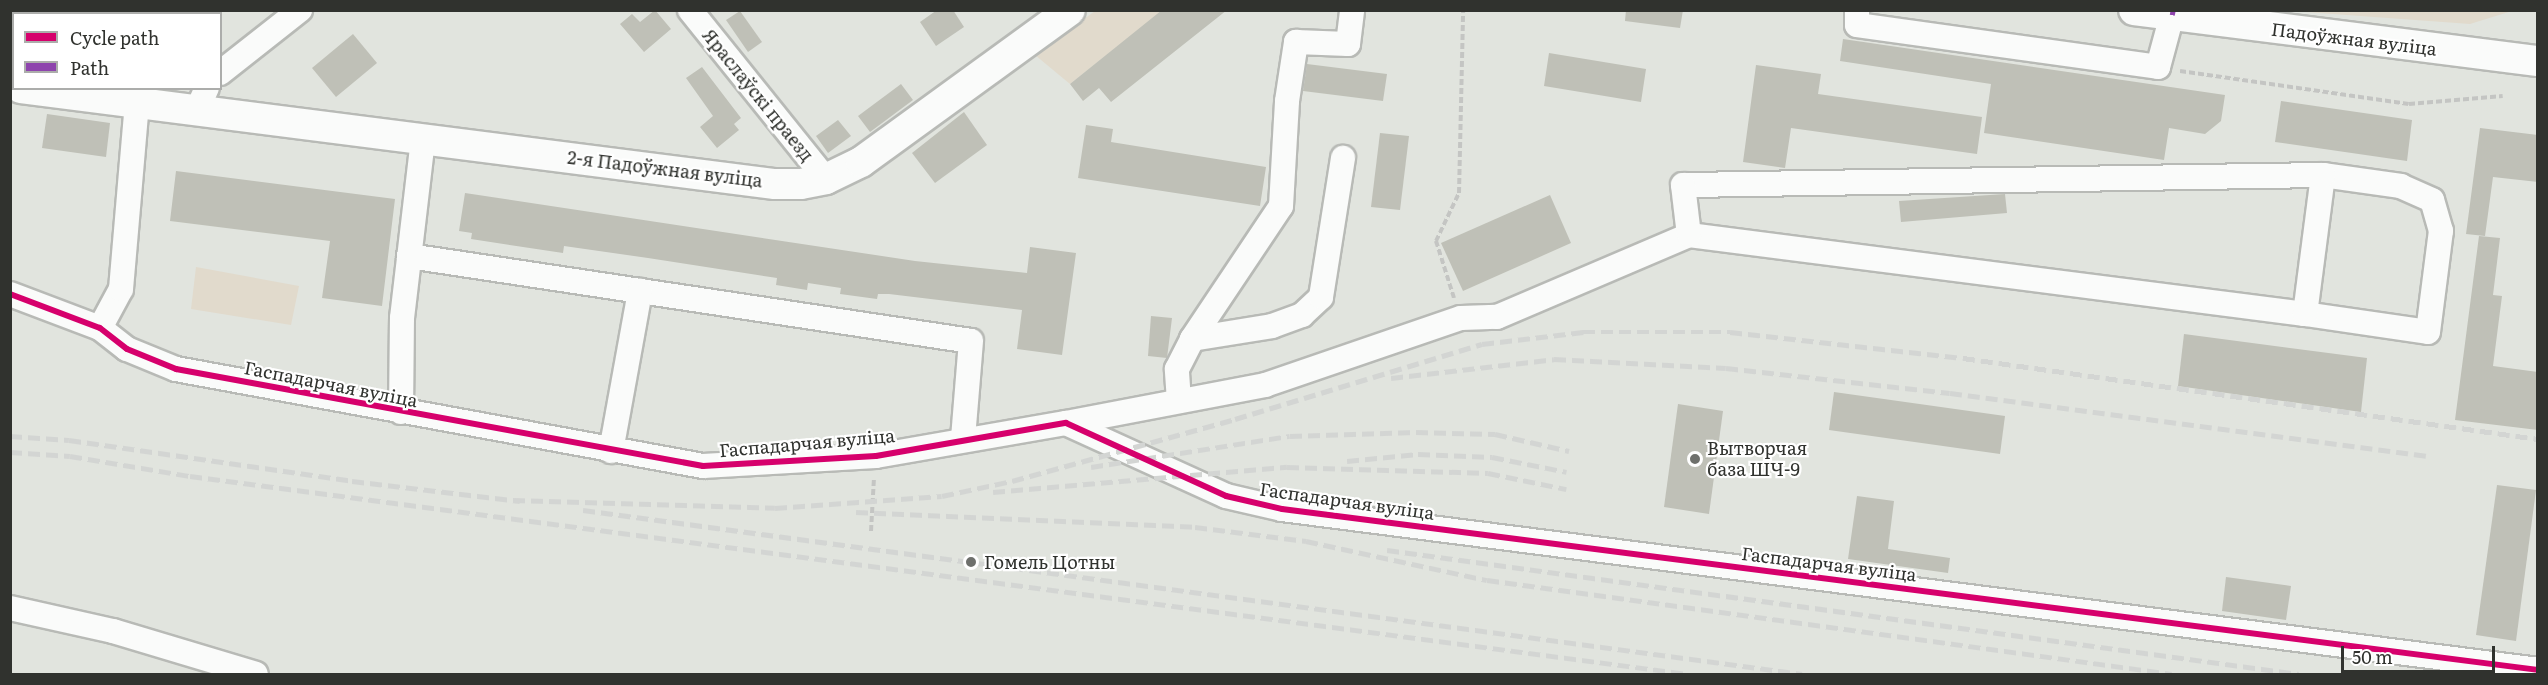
<!DOCTYPE html>
<html>
<head>
<meta charset="utf-8">
<style>
	body { margin:0 }
	#map { position:relative; width:2548px; height:685px; overflow:hidden; background:#e1e4de; font-family:Literata,serif }
	div>[style] { position:absolute }
	.green>* { inset:0; background:#e1dacc }
	.building>* { inset:0; background:#bfc0b7 }
	.path>* { height:4px; margin-top:-2px; transform-origin:0; background:repeating-linear-gradient(90deg,#c4c5c3 0 6px,transparent 0 9px) }
	.roads { filter:drop-shadow(2px 0 #b8bab6) drop-shadow(-2px 0 #b8bab6) drop-shadow(0 2px #b8bab6) drop-shadow(0 -2px #b8bab6) }
	.minor>* { height:24px; margin:-12px; padding:0 12px; transform-origin:12px; border-radius:12px; background:#fafbfa }
	.major>* { height:30px; margin:-15px; padding:0 15px; transform-origin:15px; border-radius:15px; background:#fafbfa }
	.rail>* { height:4.5px; margin-top:-2.25px; transform-origin:0; background:repeating-linear-gradient(90deg,#d3d5d3 0 12px,transparent 0 18px) }
	.quiet>* { height:4.5px; margin-top:-2.25px; transform-origin:0; background:repeating-linear-gradient(90deg,#8e44ad 0 9px,transparent 0 13.5px) }
	.cycleway>* { height:6px; margin:-3px; padding:0 3px; transform-origin:3px; border-radius:3px; background:#d6006c }
	.dots>* { width:16px; height:16px; translate:-50% -50%; box-sizing:border-box; border:3px solid #fff; border-radius:50% }
	span { translate:-50% -50%; white-space:nowrap; text-align:center; line-height:1.15; -webkit-text-stroke:4.5px #fff; paint-order:stroke }
	.street-label { font-size:18px; color:#30322e }
	.poi-label { font-size:18px; color:#30322e }
	.left { translate:0 -50%; text-align:left }
	.frame { position:absolute; inset:0; border:12px solid #30322e; pointer-events:none }
	.legend { position:absolute; left:12px; top:12px; width:210px; height:78px; box-sizing:border-box; background:#fff; border:2px solid #acadab; margin:0; padding:8px 10px; list-style:none; font-size:18px; color:#30322e }
	.legend li { display:flex; align-items:center; gap:12px; height:30px }
	.legend b { width:30px; border:2px solid #acadab }
	.scale { position:absolute; left:2341px; top:646px; width:154px; height:27px; box-sizing:border-box; border:3px solid #30322e; border-top:0; padding-left:8px; font-size:18px; line-height:21px; white-space:nowrap; color:#30322e; -webkit-text-stroke:4px #fff; paint-order:stroke }
</style>
</head>
<body>
<div id="map">
	<div class="green">
		<div style="clip-path:polygon(1095px 11px,1162px 11px,1070px 84px,1035px 55px)"></div>
		<div style="clip-path:polygon(2292px 11px,2512px 10px,2512px 11px,2470px 24px)"></div>
		<div style="clip-path:polygon(196px 267px,299px 286px,291px 325px,191px 309px)"></div>
	</div>
	<div class="building">
		<div style="clip-path:polygon(655px 10px,671px 29px,644px 52px,620px 24px,632px 14px,640px 22px)"></div>
		<div style="clip-path:polygon(937px 10px,953px 10px,964px 27px,936px 46px,920px 22px)"></div>
		<div style="clip-path:polygon(1162px 10px,1227px 10px,1111px 102px,1099px 88px,1083px 101px,1070px 84px)"></div>
		<div style="clip-path:polygon(1626px 10px,1683px 10px,1680px 28px,1625px 21px)"></div>
		<div style="clip-path:polygon(740px 11px,762px 42px,748px 52px,726px 20px)"></div>
		<div style="clip-path:polygon(353px 34px,377px 63px,336px 97px,312px 68px)"></div>
		<div style="clip-path:polygon(1843px 39px,2225px 95px,2221px 121px,2205px 134px,2169px 128px,2164px 160px,1984px 133px,1991px 84px,1840px 61px)"></div>
		<div style="clip-path:polygon(1549px 53px,1646px 69px,1641px 102px,1544px 86px)"></div>
		<div style="clip-path:polygon(1307px 64px,1387px 74px,1383px 101px,1303px 91px)"></div>
		<div style="clip-path:polygon(1756px 65px,1821px 74px,1818px 94px,1982px 117px,1977px 154px,1791px 128px,1785px 168px,1743px 162px)"></div>
		<div style="clip-path:polygon(702px 67px,741px 118px,734px 124px,739px 130px,717px 148px,700px 127px,713px 116px,686px 78px)"></div>
		<div style="clip-path:polygon(901px 84px,913px 100px,870px 132px,858px 116px)"></div>
		<div style="clip-path:polygon(2281px 101px,2412px 120px,2407px 161px,2275px 142px)"></div>
		<div style="clip-path:polygon(964px 112px,987px 145px,935px 183px,912px 153px)"></div>
		<div style="clip-path:polygon(47px 114px,110px 123px,106px 157px,42px 148px)"></div>
		<div style="clip-path:polygon(838px 120px,851px 136px,828px 153px,816px 136px)"></div>
		<div style="clip-path:polygon(1086px 125px,1113px 129px,1111px 142px,1266px 167px,1260px 206px,1078px 178px)"></div>
		<div style="clip-path:polygon(2480px 128px,2538px 135px,2538px 182px,2493px 177px,2485px 236px,2466px 234px)"></div>
		<div style="clip-path:polygon(1380px 133px,1409px 136px,1400px 210px,1371px 207px)"></div>
		<div style="clip-path:polygon(176px 171px,395px 199px,382px 306px,322px 298px,330px 241px,170px 221px)"></div>
		<div style="clip-path:polygon(465px 193px,915px 261px,1027px 273px,1030px 247px,1076px 253px,1062px 355px,1017px 349px,1022px 310px,889px 294px,878px 294px,877px 299px,840px 294px,841px 288px,808px 283px,807px 290px,776px 285px,777px 278px,648px 258px,564px 246px,563px 253px,471px 239px,472px 233px,459px 231px)"></div>
		<div style="clip-path:polygon(2005px 194px,2007px 213px,1901px 222px,1899px 201px)"></div>
		<div style="clip-path:polygon(1550px 195px,1571px 243px,1463px 291px,1441px 243px)"></div>
		<div style="clip-path:polygon(2479px 236px,2500px 238px,2493px 295px,2502px 296px,2493px 366px,2538px 372px,2538px 430px,2455px 420px)"></div>
		<div style="clip-path:polygon(1151px 316px,1172px 318px,1167px 358px,1148px 356px)"></div>
		<div style="clip-path:polygon(2184px 334px,2367px 358px,2361px 412px,2178px 386px)"></div>
		<div style="clip-path:polygon(1834px 392px,2005px 416px,2000px 454px,1829px 430px)"></div>
		<div style="clip-path:polygon(1678px 404px,1723px 411px,1709px 514px,1664px 507px)"></div>
		<div style="clip-path:polygon(2497px 485px,2536px 490px,2516px 641px,2476px 635px)"></div>
		<div style="clip-path:polygon(1857px 496px,1894px 501px,1888px 549px,1950px 558px,1948px 573px,1848px 559px)"></div>
		<div style="clip-path:polygon(2226px 577px,2291px 586px,2286px 620px,2222px 611px)"></div>
	</div>
	<div class="path">
		<div style="left:2180px;top:71px;width:231px;rotate:8.2deg"></div>
		<div style="left:2409px;top:104px;width:94px;rotate:-4.9deg"></div>
		<div style="left:1454px;top:298px;width:60px;rotate:-107.5deg"></div>
		<div style="left:1436px;top:241px;width:53px;rotate:-64.4deg"></div>
		<div style="left:1459px;top:193px;width:183px;rotate:-88.7deg"></div>
		<div style="left:871px;top:531px;width:53px;rotate:-86.8deg"></div>
	</div>
	<div class="roads">
		<div class="minor">
			<div style="left:690px;top:10px;width:217px;rotate:51.2deg"></div>
			<div style="left:1857px;top:10px;width:15px;rotate:90deg"></div>
			<div style="left:1857px;top:25px;width:304px;rotate:7.9deg"></div>
			<div style="left:2158px;top:67px;width:54px;rotate:-74.9deg"></div>
			<div style="left:220px;top:73px;width:102px;rotate:-38.2deg"></div>
			<div style="left:197px;top:110px;width:24px;rotate:-66deg"></div>
			<div style="left:409px;top:256px;width:568px;rotate:8.6deg"></div>
			<div style="left:971px;top:341px;width:98px;rotate:94.7deg"></div>
			<div style="left:10px;top:294px;width:96px;rotate:20.7deg"></div>
			<div style="left:100px;top:328px;width:34px;rotate:38deg"></div>
			<div style="left:127px;top:349px;width:53px;rotate:22.2deg"></div>
			<div style="left:176px;top:369px;width:536px;rotate:10.43deg"></div>
			<div style="left:703px;top:466px;width:173px;rotate:-3.3deg"></div>
			<div style="left:876px;top:456px;width:193px;rotate:-9.9deg"></div>
			<div style="left:1066px;top:423px;width:176px;rotate:24.5deg"></div>
			<div style="left:1226px;top:496px;width:57px;rotate:13.1deg"></div>
			<div style="left:1282px;top:509px;width:1266px;rotate:7.3deg"></div>
			<div style="left:2305px;top:314px;width:124px;rotate:8.3deg"></div>
			<div style="left:2428px;top:332px;width:102px;rotate:-82.7deg"></div>
			<div style="left:2441px;top:231px;width:32px;rotate:-106deg"></div>
			<div style="left:2432px;top:200px;width:34px;rotate:-156deg"></div>
			<div style="left:2401px;top:186px;width:79px;rotate:-172deg"></div>
			<div style="left:100px;top:328px;width:44px;rotate:-61.7deg"></div>
			<div style="left:121px;top:289px;width:186px;rotate:-85.1deg"></div>
			<div style="left:1192px;top:339px;width:160px;rotate:-56.2deg"></div>
			<div style="left:1281px;top:206px;width:105px;rotate:-86.7deg"></div>
			<div style="left:1287px;top:101px;width:60px;rotate:-81.3deg"></div>
			<div style="left:1296px;top:42px;width:52px;rotate:2.2deg"></div>
			<div style="left:1348px;top:44px;width:34px;rotate:-83deg"></div>
			<div style="left:1179px;top:401px;width:32px;rotate:-94deg"></div>
			<div style="left:1177px;top:369px;width:34px;rotate:-63deg"></div>
			<div style="left:1192px;top:339px;width:81px;rotate:-9.2deg"></div>
			<div style="left:1272px;top:326px;width:32px;rotate:-20deg"></div>
			<div style="left:1302px;top:315px;width:26px;rotate:-43deg"></div>
			<div style="left:1321px;top:297px;width:141px;rotate:-81deg"></div>
			<div style="left:401px;top:412px;width:94px;rotate:-89.4deg"></div>
			<div style="left:402px;top:318px;width:180px;rotate:-83.3deg"></div>
			<div style="left:1066px;top:423px;width:203px;rotate:-10.8deg"></div>
			<div style="left:1265px;top:385px;width:207px;rotate:-18.9deg"></div>
			<div style="left:1461px;top:318px;width:36px;rotate:-2deg"></div>
			<div style="left:1497px;top:317px;width:209px;rotate:-23.1deg"></div>
			<div style="left:1689px;top:235px;width:621px;rotate:7.31deg"></div>
			<div style="left:2305px;top:314px;width:140px;rotate:-82.6deg"></div>
			<div style="left:2323px;top:175px;width:640px;rotate:179.1deg"></div>
			<div style="left:1683px;top:185px;width:50px;rotate:83.2deg"></div>
			<div style="left:611px;top:451px;width:163px;rotate:-79.7deg"></div>
			<div style="left:10px;top:608px;width:106px;rotate:12.6deg"></div>
			<div style="left:113px;top:631px;width:149px;rotate:16.7deg"></div>
		</div>
		<div class="major">
			<div style="left:2134px;top:10px;width:407px;rotate:7.2deg"></div>
			<div style="left:21px;top:88px;width:760px;rotate:7.26deg"></div>
			<div style="left:775px;top:184px;width:26px"></div>
			<div style="left:801px;top:184px;width:25px;rotate:-11deg"></div>
			<div style="left:826px;top:179px;width:39px;rotate:-26deg"></div>
			<div style="left:861px;top:162px;width:258px;rotate:-36deg"></div>
		</div>
	</div>
	<div class="rail">
		<div style="left:1391px;top:378px;width:164px;rotate:-6.6deg"></div>
		<div style="left:1554px;top:359px;width:172px;rotate:3deg"></div>
		<div style="left:1726px;top:368px;width:225px;rotate:6.4deg"></div>
		<div style="left:1950px;top:393px;width:482px;rotate:7.5deg"></div>
		<div style="left:10px;top:436px;width:59px;rotate:3.9deg"></div>
		<div style="left:69px;top:440px;width:286px;rotate:8.2deg"></div>
		<div style="left:352px;top:481px;width:169px;rotate:6.8deg"></div>
		<div style="left:10px;top:452px;width:60px;rotate:3.8deg"></div>
		<div style="left:70px;top:456px;width:122px;rotate:9.5deg"></div>
		<div style="left:190px;top:476px;width:1510px;rotate:7.53deg"></div>
		<div style="left:1347px;top:461px;width:71px;rotate:-5.6deg"></div>
		<div style="left:1418px;top:454px;width:74px;rotate:2.3deg"></div>
		<div style="left:1492px;top:457px;width:76px;rotate:11.3deg"></div>
		<div style="left:1091px;top:467px;width:201px;rotate:-8.9deg"></div>
		<div style="left:1290px;top:436px;width:126px;rotate:-1.8deg"></div>
		<div style="left:1416px;top:432px;width:79px;rotate:1.5deg"></div>
		<div style="left:1495px;top:434px;width:76px;rotate:12.9deg"></div>
		<div style="left:993px;top:492px;width:295px;rotate:-4.9deg"></div>
		<div style="left:1287px;top:467px;width:201px;rotate:1.7deg"></div>
		<div style="left:1488px;top:473px;width:80px;rotate:11.6deg"></div>
		<div style="left:513px;top:500px;width:262px;rotate:1.7deg"></div>
		<div style="left:775px;top:508px;width:167px;rotate:-4.1deg"></div>
		<div style="left:942px;top:496px;width:72px;rotate:-12.1deg"></div>
		<div style="left:1012px;top:481px;width:231px;rotate:-15.5deg"></div>
		<div style="left:1235px;top:419px;width:258px;rotate:-16.9deg"></div>
		<div style="left:1482px;top:344px;width:102px;rotate:-6.8deg"></div>
		<div style="left:1583px;top:332px;width:147px"></div>
		<div style="left:1730px;top:332px;width:234px;rotate:6.4deg"></div>
		<div style="left:1963px;top:358px;width:581px;rotate:8.02deg"></div>
		<div style="left:583px;top:510px;width:1230px;rotate:7.66deg"></div>
		<div style="left:856px;top:512px;width:339px;rotate:2.5deg"></div>
		<div style="left:1195px;top:527px;width:112px;rotate:7.2deg"></div>
		<div style="left:1306px;top:541px;width:185px;rotate:12.2deg"></div>
		<div style="left:1487px;top:580px;width:691px;rotate:7.81deg"></div>
		<div style="left:1387px;top:550px;width:920px;rotate:7.74deg"></div>
	</div>
	<div class="quiet">
		<div style="left:2172px;top:15px;width:5px;rotate:-79deg"></div>
	</div>
	<div class="cycleway">
		<div style="left:10px;top:294px;width:96px;rotate:20.7deg"></div>
		<div style="left:100px;top:328px;width:34px;rotate:38deg"></div>
		<div style="left:127px;top:349px;width:53px;rotate:22.2deg"></div>
		<div style="left:176px;top:369px;width:536px;rotate:10.43deg"></div>
		<div style="left:703px;top:466px;width:173px;rotate:-3.3deg"></div>
		<div style="left:876px;top:456px;width:193px;rotate:-9.9deg"></div>
		<div style="left:1066px;top:423px;width:176px;rotate:24.5deg"></div>
		<div style="left:1226px;top:496px;width:57px;rotate:13.1deg"></div>
		<div style="left:1282px;top:509px;width:1266px;rotate:7.3deg"></div>
	</div>
	<div class="dots">
		<div style="left:1695px;top:459px;background:#6e706c"></div>
		<div style="left:971px;top:562px;background:#6e706c"></div>
	</div>
	<div class="street-label">
		<span style="left:2354px;top:39px;rotate:7deg">Падоўжная вуліца</span>
		<span style="left:758px;top:95px;rotate:51deg">Яраслаўскі праезд</span>
		<span style="left:665px;top:169px;rotate:7deg">2-я Падоўжная вуліца</span>
		<span style="left:331px;top:384px;rotate:11deg">Гаспадарчая вуліца</span>
		<span style="left:807px;top:443px;rotate:-5deg">Гаспадарчая вуліца</span>
		<span style="left:1347px;top:501px;rotate:8deg">Гаспадарчая вуліца</span>
		<span style="left:1829px;top:564px;rotate:7deg">Гаспадарчая вуліца</span>
	</div>
	<div class="poi-label">
		<span class="left" style="left:1707px;top:459px">Вытворчая<br>база ШЧ-9</span>
		<span class="left" style="left:984px;top:562px">Гомель Цотны</span>
	</div>
	<div class="frame"></div>
	<ul class="legend">
	<li><b style="height:8px;background:#d6006c"></b>Cycle path</li>
	<li><b style="height:8px;background:#8e44ad"></b>Path</li>
	</ul>
	<div class="scale">50 m</div>
</div>
</body>
</html>
